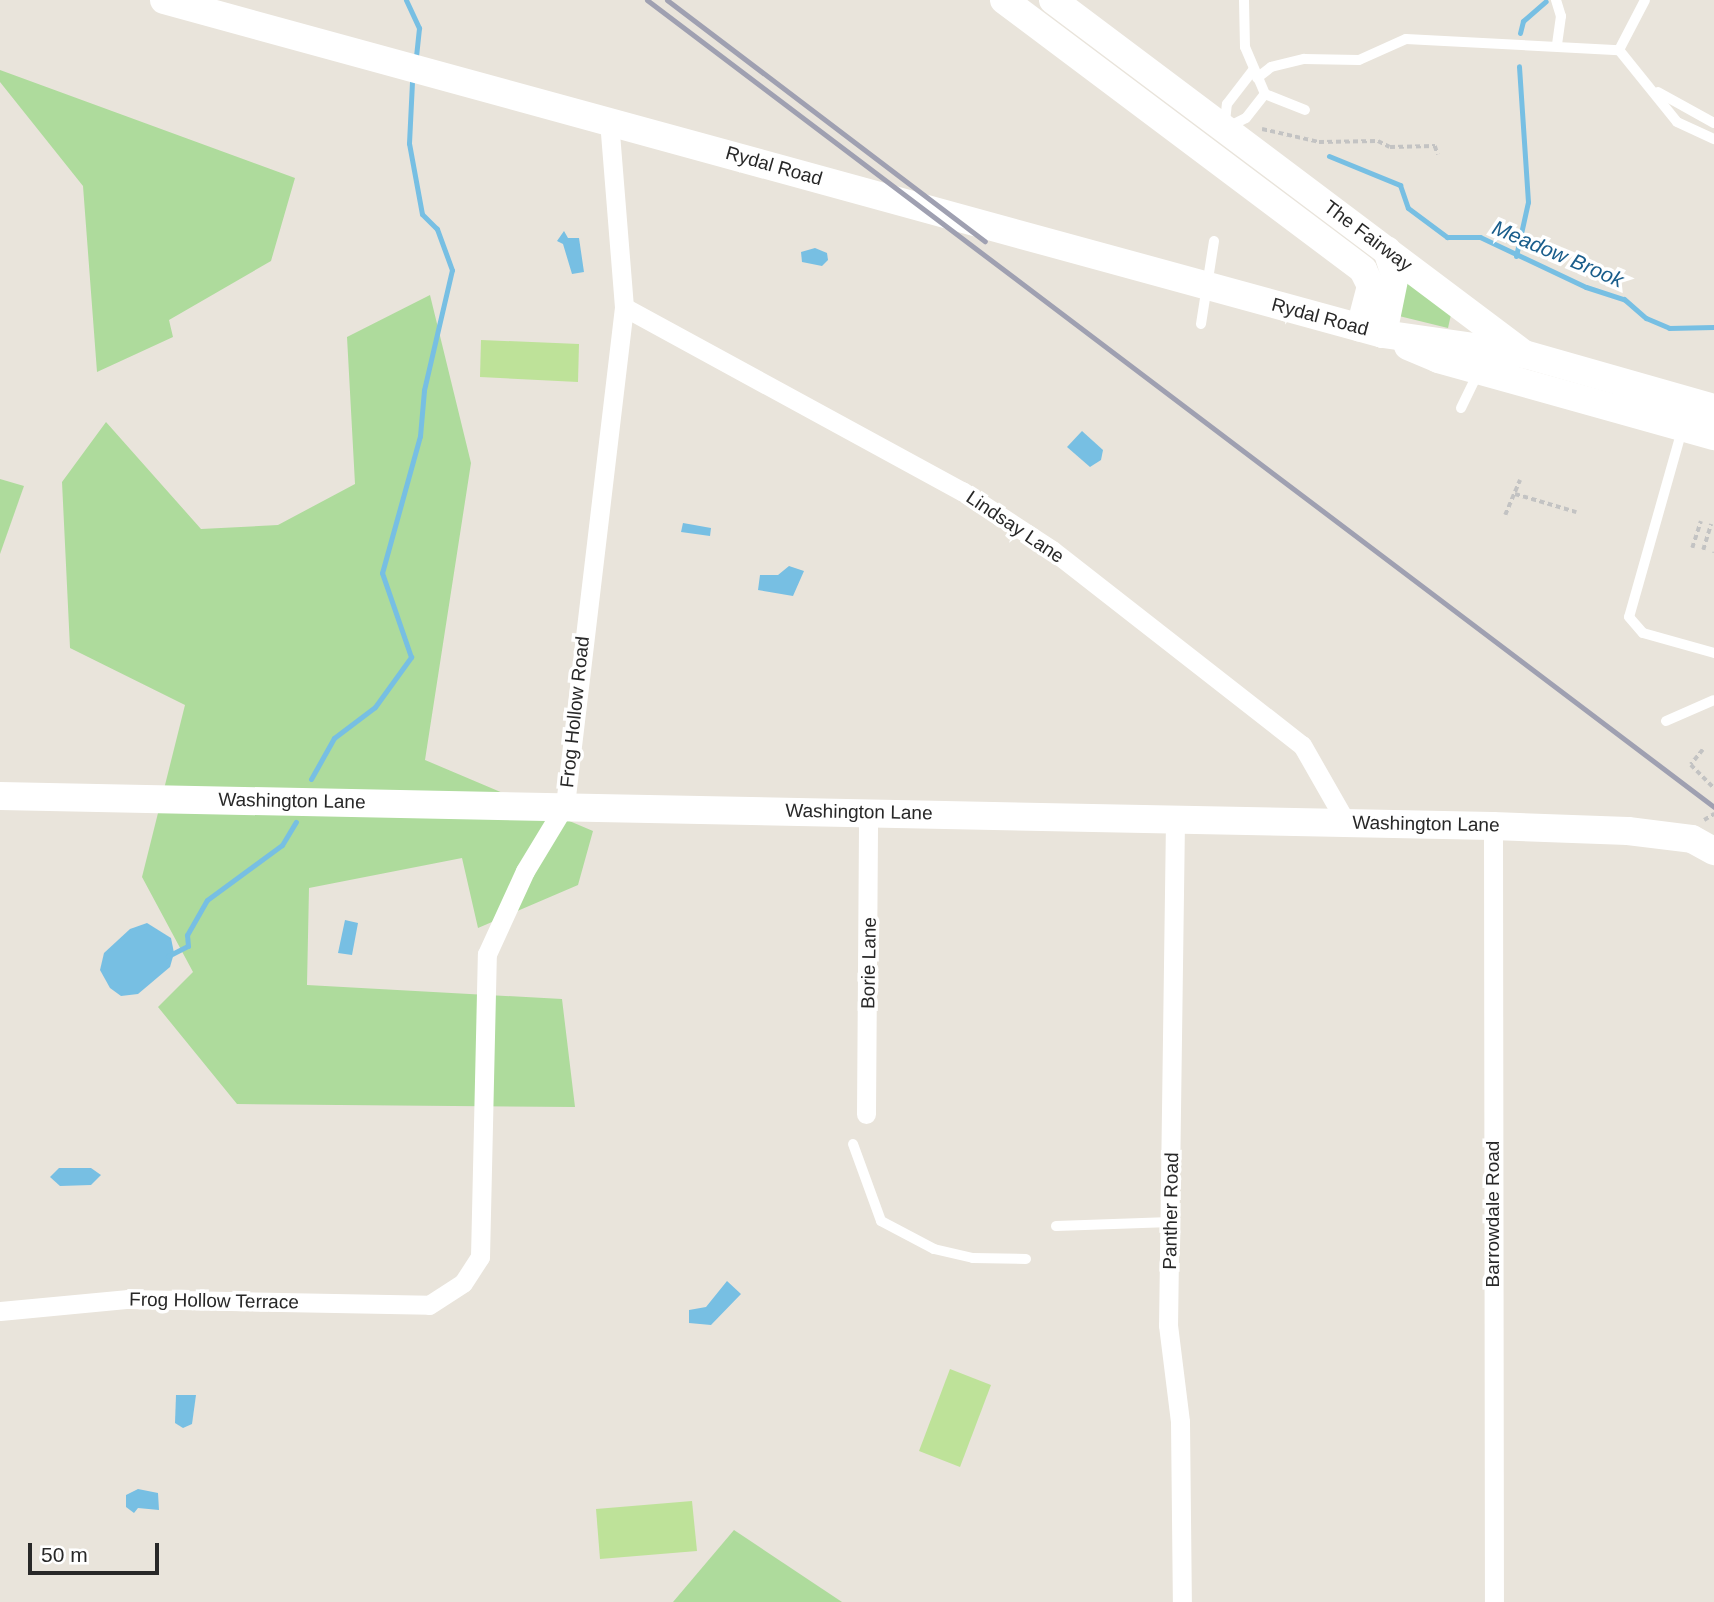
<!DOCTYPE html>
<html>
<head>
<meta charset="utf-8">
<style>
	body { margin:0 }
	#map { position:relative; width:1714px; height:1602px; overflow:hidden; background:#e9e4db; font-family:Helvetica,sans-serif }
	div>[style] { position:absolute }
	.green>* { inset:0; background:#aedb9c }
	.pitch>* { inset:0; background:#bee299 }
	.water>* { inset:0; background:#77bfe3 }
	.stream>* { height:5px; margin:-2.5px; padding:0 2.5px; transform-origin:2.5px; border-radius:2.5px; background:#77bfe3 }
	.path>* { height:3.5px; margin-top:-1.75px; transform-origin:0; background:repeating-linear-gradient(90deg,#c3c3c3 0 5px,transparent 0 8.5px) }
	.lane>* { height:10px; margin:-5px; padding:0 5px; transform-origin:5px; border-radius:5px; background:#fff }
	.street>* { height:19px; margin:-9.5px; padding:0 9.5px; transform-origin:9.5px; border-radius:9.5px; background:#fff }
	.secondary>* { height:28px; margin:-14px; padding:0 14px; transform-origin:14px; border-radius:14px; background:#fff }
	.rail>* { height:5px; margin:-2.5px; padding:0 2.5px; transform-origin:2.5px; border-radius:2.5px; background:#9fa0b1 }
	span { translate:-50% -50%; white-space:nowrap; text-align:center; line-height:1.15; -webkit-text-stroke:7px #fff; paint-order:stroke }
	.street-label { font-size:19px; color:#282828 }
	.water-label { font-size:21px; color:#195d8b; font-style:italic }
	.scale { position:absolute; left:28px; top:1543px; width:131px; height:32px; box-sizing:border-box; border:4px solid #282828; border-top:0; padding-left:9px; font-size:21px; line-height:24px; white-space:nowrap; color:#282828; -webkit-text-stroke:5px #fff; paint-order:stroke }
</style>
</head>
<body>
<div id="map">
	<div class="green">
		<div style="clip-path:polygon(0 70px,295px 178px,271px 261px,169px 320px,173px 337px,97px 372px,83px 186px,0 82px)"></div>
		<div style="clip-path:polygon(1408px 278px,1452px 310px,1448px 328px,1399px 316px)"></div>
		<div style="clip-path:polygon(430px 295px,471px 463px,425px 760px,593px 831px,578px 885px,478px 928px,462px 858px,309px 888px,307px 985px,562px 999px,575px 1107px,237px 1104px,158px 1007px,193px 972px,142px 877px,185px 705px,70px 648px,62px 482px,106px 422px,201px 529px,278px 525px,355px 484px,347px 337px)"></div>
		<div style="clip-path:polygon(0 479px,24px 486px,0 554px)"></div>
		<div style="clip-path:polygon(734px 1530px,842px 1602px,673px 1602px)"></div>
	</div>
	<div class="pitch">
		<div style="clip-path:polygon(481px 340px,579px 344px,578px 382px,480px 377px)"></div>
		<div style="clip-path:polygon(950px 1369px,991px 1385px,960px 1467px,919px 1451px)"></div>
		<div style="clip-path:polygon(692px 1501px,697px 1551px,600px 1559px,596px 1509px)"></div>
	</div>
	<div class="water">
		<div style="clip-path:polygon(564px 231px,568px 238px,579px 238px,584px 272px,572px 274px,563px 244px,557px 241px)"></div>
		<div style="clip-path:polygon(815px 248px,827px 253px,828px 260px,822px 266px,802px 262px,801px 252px)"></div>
		<div style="clip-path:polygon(1082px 431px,1103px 450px,1101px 460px,1090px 467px,1067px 447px)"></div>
		<div style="clip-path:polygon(683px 523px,711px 528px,710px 536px,681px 532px)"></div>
		<div style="clip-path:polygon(789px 566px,804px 571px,793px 596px,758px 590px,760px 575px,778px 575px)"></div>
		<div style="clip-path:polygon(345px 920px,358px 923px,352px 955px,338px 953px)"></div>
		<div style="clip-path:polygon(147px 923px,171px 938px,174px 953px,170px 967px,138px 994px,121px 996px,110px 988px,100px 970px,104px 953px,130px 929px)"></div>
		<div style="clip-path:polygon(59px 1168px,91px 1168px,101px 1175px,91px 1185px,60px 1186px,50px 1177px)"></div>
		<div style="clip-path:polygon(727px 1281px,741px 1294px,711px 1325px,689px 1323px,689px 1310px,706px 1307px)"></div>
		<div style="clip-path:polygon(176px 1395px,196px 1395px,192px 1424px,183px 1428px,175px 1423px)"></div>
		<div style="clip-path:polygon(138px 1489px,158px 1493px,159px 1510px,138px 1508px,134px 1513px,126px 1507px,126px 1495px)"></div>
	</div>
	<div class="stream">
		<div style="left:406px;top:0;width:31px;rotate:65deg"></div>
		<div style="left:419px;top:28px;width:27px;rotate:96deg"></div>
		<div style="left:1520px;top:33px;width:12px;rotate:-76deg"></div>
		<div style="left:1523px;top:21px;width:30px;rotate:-41deg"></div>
		<div style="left:1329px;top:156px;width:77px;rotate:22.2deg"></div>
		<div style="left:1400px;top:185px;width:24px;rotate:71deg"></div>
		<div style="left:1408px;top:208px;width:49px;rotate:36.6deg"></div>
		<div style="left:1447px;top:237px;width:33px"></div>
		<div style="left:1480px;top:237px;width:117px;rotate:25.3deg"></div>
		<div style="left:1586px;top:287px;width:40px;rotate:18deg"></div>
		<div style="left:1624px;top:299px;width:29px;rotate:41deg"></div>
		<div style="left:1646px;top:318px;width:25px;rotate:23deg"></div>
		<div style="left:1669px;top:328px;width:45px;rotate:-1.3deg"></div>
		<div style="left:1516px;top:256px;width:55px;rotate:-77.5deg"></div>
		<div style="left:1528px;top:202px;width:136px;rotate:-93.8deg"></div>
		<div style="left:311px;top:779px;width:47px;rotate:-60.7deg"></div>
		<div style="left:334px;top:738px;width:51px;rotate:-37.1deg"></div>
		<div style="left:375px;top:707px;width:62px;rotate:-54.2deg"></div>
		<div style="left:411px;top:657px;width:89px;rotate:-109deg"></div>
		<div style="left:382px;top:573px;width:142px;rotate:-74.5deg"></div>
		<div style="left:420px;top:436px;width:46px;rotate:-85deg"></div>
		<div style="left:424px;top:390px;width:123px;rotate:-76.9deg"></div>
		<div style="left:452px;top:270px;width:44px;rotate:-110.1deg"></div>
		<div style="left:437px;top:229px;width:21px;rotate:-135deg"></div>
		<div style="left:422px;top:214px;width:72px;rotate:-100.4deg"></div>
		<div style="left:409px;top:143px;width:62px;rotate:-87.2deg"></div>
		<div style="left:168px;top:956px;width:22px;rotate:-27deg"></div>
		<div style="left:188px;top:946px;width:11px;rotate:-95deg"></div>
		<div style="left:187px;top:935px;width:40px;rotate:-60.3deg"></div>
		<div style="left:207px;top:900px;width:93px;rotate:-36.3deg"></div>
		<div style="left:282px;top:845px;width:27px;rotate:-59deg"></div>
	</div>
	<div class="path">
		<div style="left:1262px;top:129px;width:58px;rotate:12.8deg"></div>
		<div style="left:1319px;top:142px;width:59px;rotate:-1deg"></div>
		<div style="left:1378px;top:141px;width:13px;rotate:27deg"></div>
		<div style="left:1390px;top:147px;width:45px;rotate:-1.3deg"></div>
		<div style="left:1435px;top:146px;width:9px;rotate:72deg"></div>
		<div style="left:1515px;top:494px;width:64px;rotate:16.4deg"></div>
		<div style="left:1505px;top:515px;width:38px;rotate:-67deg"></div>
		<div style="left:1692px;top:548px;width:28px;rotate:-72deg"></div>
		<div style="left:1703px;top:550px;width:27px;rotate:-73deg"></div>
		<div style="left:1714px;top:553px;width:1px;rotate:-90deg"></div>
		<div style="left:1703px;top:750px;width:19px;rotate:129deg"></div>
		<div style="left:1691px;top:765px;width:33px;rotate:45deg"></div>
		<div style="left:1704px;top:820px;width:12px;rotate:-31deg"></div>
	</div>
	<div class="lane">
		<div style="left:1244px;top:0;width:47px;rotate:88.8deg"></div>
		<div style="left:1245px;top:47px;width:51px;rotate:66.9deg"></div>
		<div style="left:1265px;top:94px;width:43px;rotate:21.8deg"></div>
		<div style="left:1556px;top:0;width:17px;rotate:73deg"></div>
		<div style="left:1561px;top:16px;width:30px;rotate:98deg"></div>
		<div style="left:1619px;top:50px;width:56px;rotate:-62.5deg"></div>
		<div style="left:1257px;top:78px;width:18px;rotate:-38deg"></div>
		<div style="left:1271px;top:67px;width:34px;rotate:-14deg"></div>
		<div style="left:1304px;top:59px;width:55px;rotate:1deg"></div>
		<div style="left:1359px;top:60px;width:51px;rotate:-24.1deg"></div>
		<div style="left:1406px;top:39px;width:213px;rotate:3deg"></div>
		<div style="left:1619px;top:50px;width:92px;rotate:51.1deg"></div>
		<div style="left:1677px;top:122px;width:41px;rotate:24.7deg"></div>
		<div style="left:1658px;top:92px;width:64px;rotate:29deg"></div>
		<div style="left:1225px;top:122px;width:18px;rotate:-84deg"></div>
		<div style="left:1227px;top:104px;width:44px;rotate:-52.4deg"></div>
		<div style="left:1228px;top:127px;width:20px;rotate:-27deg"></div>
		<div style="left:1246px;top:118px;width:31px;rotate:-52deg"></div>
		<div style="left:1201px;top:324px;width:84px;rotate:-81.1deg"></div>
		<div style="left:1461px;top:408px;width:41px;rotate:-64.1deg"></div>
		<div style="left:1682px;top:430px;width:194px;rotate:105.8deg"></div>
		<div style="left:1629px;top:617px;width:21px;rotate:49deg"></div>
		<div style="left:1643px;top:633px;width:74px;rotate:15.7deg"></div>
		<div style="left:1666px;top:721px;width:52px;rotate:-23.6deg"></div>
		<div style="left:853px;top:1144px;width:82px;rotate:70deg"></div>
		<div style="left:881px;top:1221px;width:60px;rotate:27.8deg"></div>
		<div style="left:934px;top:1249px;width:40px;rotate:13deg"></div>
		<div style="left:973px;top:1258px;width:53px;rotate:1.1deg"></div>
		<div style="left:1056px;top:1226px;width:115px;rotate:-2deg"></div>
	</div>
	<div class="street">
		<div style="left:624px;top:307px;width:385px;rotate:28.6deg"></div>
		<div style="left:962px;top:491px;width:108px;rotate:33.2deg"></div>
		<div style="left:1052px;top:550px;width:317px;rotate:38deg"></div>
		<div style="left:1302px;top:745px;width:89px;rotate:60.3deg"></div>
		<div style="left:1175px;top:820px;width:505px;rotate:90.79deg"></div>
		<div style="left:1168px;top:1325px;width:98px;rotate:82.9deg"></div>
		<div style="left:1180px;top:1422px;width:180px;rotate:89.4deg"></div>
		<div style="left:1493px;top:826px;width:776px;rotate:89.93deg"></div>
		<div style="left:866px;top:1114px;width:302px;rotate:-89.6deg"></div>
		<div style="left:0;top:1311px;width:129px;rotate:-5.4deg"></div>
		<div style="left:128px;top:1299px;width:301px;rotate:1.1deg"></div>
		<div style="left:429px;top:1305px;width:40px;rotate:-32.9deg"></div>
		<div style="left:463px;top:1283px;width:31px;rotate:-57deg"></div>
		<div style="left:480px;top:1257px;width:303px;rotate:-88.7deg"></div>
		<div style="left:487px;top:954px;width:91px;rotate:-65.4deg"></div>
		<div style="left:525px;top:871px;width:77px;rotate:-58.8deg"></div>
		<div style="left:565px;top:805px;width:501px;rotate:-83.24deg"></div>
		<div style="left:624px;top:307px;width:188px;rotate:-94.6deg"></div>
	</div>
	<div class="secondary">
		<div style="left:164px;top:0;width:1264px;rotate:15.32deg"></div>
		<div style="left:1383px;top:334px;width:142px;rotate:8.1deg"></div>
		<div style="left:1004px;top:0;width:449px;rotate:36.9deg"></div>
		<div style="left:1363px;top:270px;width:18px;rotate:63deg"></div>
		<div style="left:1371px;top:286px;width:43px;rotate:104.7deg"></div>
		<div style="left:1053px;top:0;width:589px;rotate:36.93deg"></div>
		<div style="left:1524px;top:354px;width:198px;rotate:15.9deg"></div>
		<div style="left:1383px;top:334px;width:60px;rotate:-78.5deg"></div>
		<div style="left:1395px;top:275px;width:26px;rotate:-108deg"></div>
		<div style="left:1408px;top:346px;width:33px;rotate:23deg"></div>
		<div style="left:1438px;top:359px;width:287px;rotate:15.6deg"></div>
		<div style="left:0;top:796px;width:1493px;rotate:1.15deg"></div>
		<div style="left:1493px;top:826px;width:135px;rotate:2.1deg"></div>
		<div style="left:1628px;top:831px;width:64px;rotate:7.1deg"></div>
		<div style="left:1692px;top:839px;width:25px;rotate:29deg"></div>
	</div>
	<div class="rail">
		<div style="left:647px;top:0;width:1338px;rotate:37.1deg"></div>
		<div style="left:667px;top:0;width:399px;rotate:37.2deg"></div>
	</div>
	<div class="street-label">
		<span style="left:774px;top:166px;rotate:16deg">Rydal Road</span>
		<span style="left:1368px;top:236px;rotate:37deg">The Fairway</span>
		<span style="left:1320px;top:317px;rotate:15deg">Rydal Road</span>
		<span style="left:1015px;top:527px;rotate:34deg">Lindsay Lane</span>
		<span style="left:575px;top:712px;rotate:-84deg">Frog Hollow Road</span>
		<span style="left:292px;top:801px;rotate:1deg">Washington Lane</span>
		<span style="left:859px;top:812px;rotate:1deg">Washington Lane</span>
		<span style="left:1426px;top:824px;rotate:1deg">Washington Lane</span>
		<span style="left:869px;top:963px;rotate:-89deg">Borie Lane</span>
		<span style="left:1171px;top:1211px;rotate:-89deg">Panther Road</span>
		<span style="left:1493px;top:1214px;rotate:-90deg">Barrowdale Road</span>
		<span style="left:214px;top:1301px;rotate:1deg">Frog Hollow Terrace</span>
	</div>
	<div class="water-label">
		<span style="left:1558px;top:254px;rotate:23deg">Meadow Brook</span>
	</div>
	<div class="scale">50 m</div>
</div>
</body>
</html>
